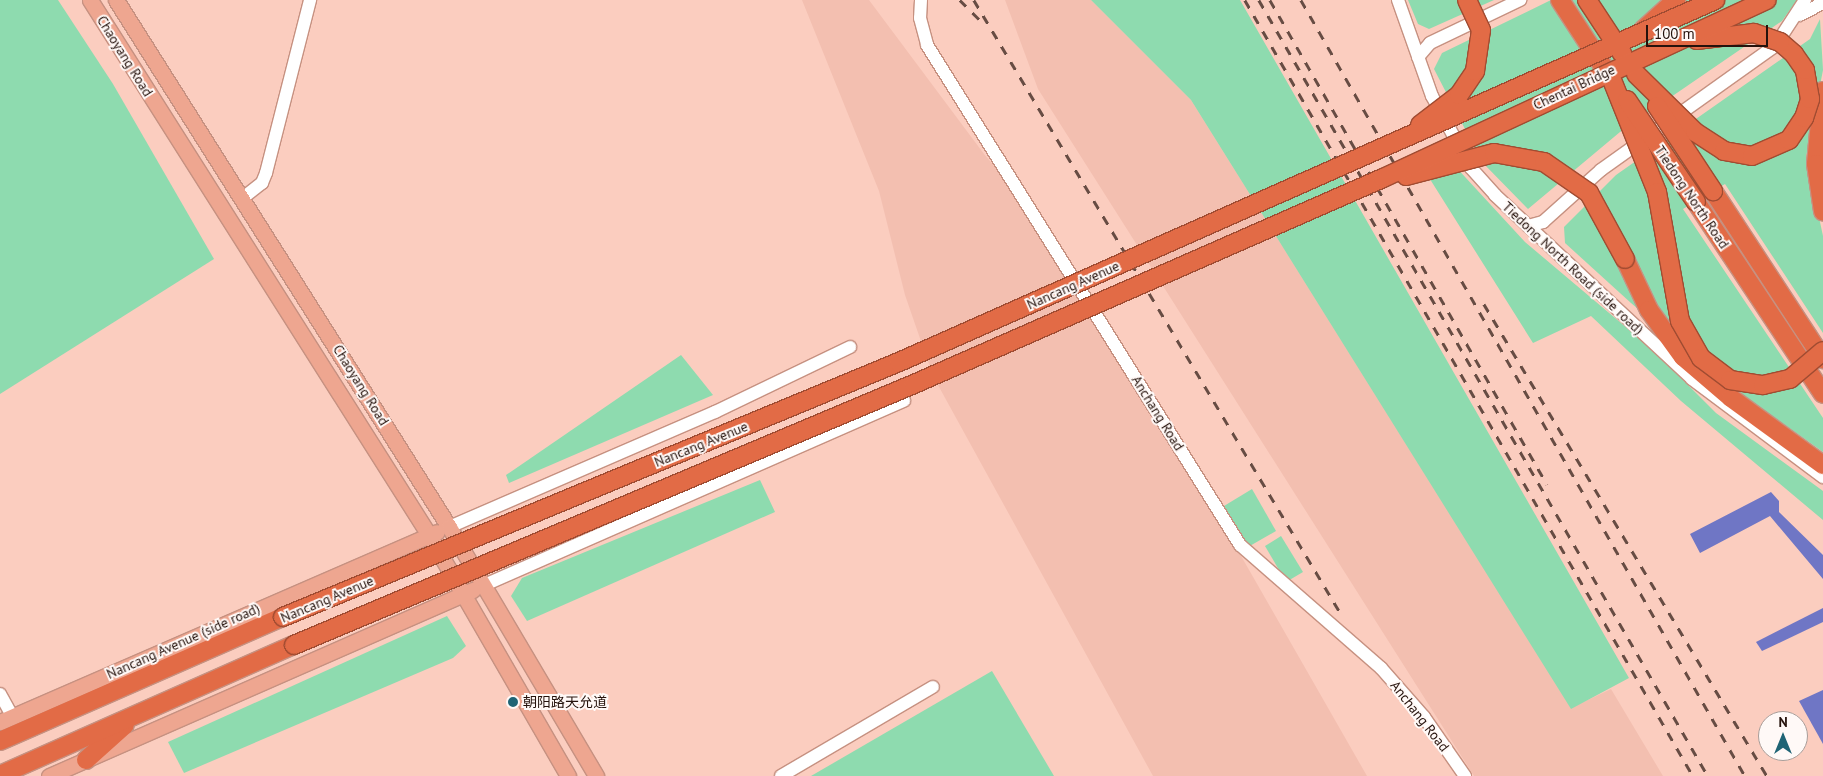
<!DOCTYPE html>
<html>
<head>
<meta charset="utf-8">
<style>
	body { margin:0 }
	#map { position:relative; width:1823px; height:776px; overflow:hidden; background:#fbcdbf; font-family:"PT Sans","Noto Sans SC",sans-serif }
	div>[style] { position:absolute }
	.built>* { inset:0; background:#f3bfb0 }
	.green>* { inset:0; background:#8edbaf }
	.water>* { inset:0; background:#6f76c5 }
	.roads { filter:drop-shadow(1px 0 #c69181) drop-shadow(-1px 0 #c69181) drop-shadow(0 1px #c69181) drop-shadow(0 -1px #c69181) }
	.minor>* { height:12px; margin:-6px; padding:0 6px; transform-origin:6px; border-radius:6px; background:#fff }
	.major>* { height:15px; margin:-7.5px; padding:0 7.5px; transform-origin:7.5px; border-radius:7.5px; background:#eea690 }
	.highway>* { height:18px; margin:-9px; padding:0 9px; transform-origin:9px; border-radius:9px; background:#e26b46 }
	.rail>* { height:2.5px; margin-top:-1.25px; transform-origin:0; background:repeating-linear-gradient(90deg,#674c43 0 9px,transparent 0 18px) }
	.bridges { filter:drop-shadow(1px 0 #a04c32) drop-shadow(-1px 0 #a04c32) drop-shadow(0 1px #a04c32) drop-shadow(0 -1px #a04c32) }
	.highway-bridge>* { height:18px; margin:-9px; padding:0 9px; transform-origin:9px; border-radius:9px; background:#e26b46 }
	.dots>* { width:14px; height:14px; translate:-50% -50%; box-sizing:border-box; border:2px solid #fff9f7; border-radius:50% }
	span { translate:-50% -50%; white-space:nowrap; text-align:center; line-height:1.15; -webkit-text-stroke:4px #fff9f7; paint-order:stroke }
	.street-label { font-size:14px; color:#25120c }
	.poi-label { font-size:14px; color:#25120c }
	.left { translate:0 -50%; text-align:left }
	.north { position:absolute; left:1758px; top:711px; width:50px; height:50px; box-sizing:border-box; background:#fff9f7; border:1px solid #a89d99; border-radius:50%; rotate:0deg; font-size:14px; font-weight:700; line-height:20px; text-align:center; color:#25120c }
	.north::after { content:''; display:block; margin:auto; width:18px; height:22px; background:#1f6475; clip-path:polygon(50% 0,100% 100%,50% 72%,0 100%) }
	.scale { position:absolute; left:1646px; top:25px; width:122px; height:22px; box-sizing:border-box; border:2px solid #25120c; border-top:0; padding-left:6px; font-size:15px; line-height:18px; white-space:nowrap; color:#25120c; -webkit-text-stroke:4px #fff9f7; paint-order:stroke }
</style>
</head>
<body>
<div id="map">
	<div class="built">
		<div style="clip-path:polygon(802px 0,869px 0,984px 154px,1043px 224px,1114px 334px,1367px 776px,1153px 776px,933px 376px,905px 295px,879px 191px)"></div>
		<div style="clip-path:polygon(1005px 0,1091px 0,1191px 100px,1571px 708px,1611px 689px,1663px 776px,1474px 776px,1038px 89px)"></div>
	</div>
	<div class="green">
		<div style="clip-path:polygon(0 0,58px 0,113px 84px,214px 259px,0 394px)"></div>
		<div style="clip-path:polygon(1091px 0,1240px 0,1629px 678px,1571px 709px,1191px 100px)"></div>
		<div style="clip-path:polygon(1408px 0,1494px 0,1429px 29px,1418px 24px)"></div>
		<div style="clip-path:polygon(1551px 0,1797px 0,1782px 21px,1620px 132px,1528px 209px,1482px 162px,1434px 69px,1442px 53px)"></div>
		<div style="clip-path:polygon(1820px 19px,1823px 70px,1806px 157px,1823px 236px,1823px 333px,1725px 184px,1683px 209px,1823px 418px,1823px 452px,1723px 381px,1631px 303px,1565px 243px,1564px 227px,1616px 175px,1810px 39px)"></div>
		<div style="clip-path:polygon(1454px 165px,1525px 242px,1653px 350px,1716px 413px,1823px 491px,1823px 520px,1681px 401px,1591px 316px,1533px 343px,1428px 176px)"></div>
		<div style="clip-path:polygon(681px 355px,713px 395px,509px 483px,506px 475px)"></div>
		<div style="clip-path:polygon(760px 480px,775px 512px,527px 621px,511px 596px,522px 578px)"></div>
		<div style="clip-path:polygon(1252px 489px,1276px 531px,1248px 547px,1224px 506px)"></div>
		<div style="clip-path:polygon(1281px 536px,1303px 572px,1286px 582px,1265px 546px)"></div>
		<div style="clip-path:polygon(447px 616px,466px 646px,453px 658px,184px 773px,168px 742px)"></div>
		<div style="clip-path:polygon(992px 671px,1054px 776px,811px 776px)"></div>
	</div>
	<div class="water">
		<div style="clip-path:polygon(1771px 492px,1779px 501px,1779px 512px,1823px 555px,1823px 579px,1770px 516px,1700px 553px,1690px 534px)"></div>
		<div style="clip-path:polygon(1823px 608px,1823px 622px,1762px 651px,1756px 642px)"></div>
		<div style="clip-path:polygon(1823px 690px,1823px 744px,1799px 701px)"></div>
	</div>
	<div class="roads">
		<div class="minor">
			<div style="left:921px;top:0;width:18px;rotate:93deg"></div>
			<div style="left:920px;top:18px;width:28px;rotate:75deg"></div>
			<div style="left:927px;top:45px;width:590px;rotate:57.95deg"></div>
			<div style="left:1240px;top:545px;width:187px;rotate:41.1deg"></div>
			<div style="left:1381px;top:668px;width:65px;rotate:48.7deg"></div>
			<div style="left:1424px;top:717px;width:72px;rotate:55.2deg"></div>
			<div style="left:1398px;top:0;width:102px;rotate:70.5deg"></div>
			<div style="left:1432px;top:96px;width:82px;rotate:61.6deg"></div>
			<div style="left:1471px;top:168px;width:36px;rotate:48deg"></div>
			<div style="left:1495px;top:195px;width:270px;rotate:43deg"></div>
			<div style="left:1692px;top:379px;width:164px;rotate:36.8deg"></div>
			<div style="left:1800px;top:15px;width:26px;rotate:-28deg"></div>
			<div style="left:1418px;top:57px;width:18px;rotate:-49deg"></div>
			<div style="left:1430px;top:43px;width:100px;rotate:-25.5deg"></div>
			<div style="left:244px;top:197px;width:23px;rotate:-38deg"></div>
			<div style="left:262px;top:183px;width:11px;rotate:-68deg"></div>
			<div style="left:266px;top:173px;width:179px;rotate:-75.7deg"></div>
			<div style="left:1528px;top:226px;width:16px;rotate:-15deg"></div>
			<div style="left:1543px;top:222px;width:78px;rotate:-41.9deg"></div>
			<div style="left:1601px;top:170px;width:214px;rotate:-35.5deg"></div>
			<div style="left:1775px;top:46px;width:55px;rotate:-56.9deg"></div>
			<div style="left:449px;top:527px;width:290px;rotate:-23.4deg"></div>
			<div style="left:715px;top:412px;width:150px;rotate:-25.7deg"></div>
			<div style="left:482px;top:586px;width:461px;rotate:-23.7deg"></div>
			<div style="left:0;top:694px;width:25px;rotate:61deg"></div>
			<div style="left:781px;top:776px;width:176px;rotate:-30.4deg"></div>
		</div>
		<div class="major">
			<div style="left:90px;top:0;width:633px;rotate:57.64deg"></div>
			<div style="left:429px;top:535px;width:278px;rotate:60deg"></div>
			<div style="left:116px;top:0;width:623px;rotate:57.71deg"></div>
			<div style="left:449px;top:527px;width:289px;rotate:59.4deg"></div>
			<div style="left:0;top:722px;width:476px;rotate:-23.5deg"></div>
			<div style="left:49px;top:776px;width:463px;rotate:-23.7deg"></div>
		</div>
		<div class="highway">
			<div style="left:1560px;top:0;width:95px;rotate:57deg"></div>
			<div style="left:1643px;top:30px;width:45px;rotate:-42.3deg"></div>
			<div style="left:1823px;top:91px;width:73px;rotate:95.5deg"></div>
			<div style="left:1816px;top:164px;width:48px;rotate:81.5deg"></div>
			<div style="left:1713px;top:191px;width:201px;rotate:56.8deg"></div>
			<div style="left:1696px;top:202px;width:230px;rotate:56.5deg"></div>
			<div style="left:1625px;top:259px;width:56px;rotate:64.8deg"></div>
			<div style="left:1649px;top:310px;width:58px;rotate:54.1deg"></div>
			<div style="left:1683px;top:357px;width:63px;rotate:40.5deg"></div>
			<div style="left:1731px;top:398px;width:114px;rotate:36.1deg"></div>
			<div style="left:0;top:741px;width:309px;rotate:-23.7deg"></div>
			<div style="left:86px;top:760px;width:52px;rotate:-41.9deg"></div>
			<div style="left:0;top:775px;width:321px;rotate:-23.9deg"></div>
		</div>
	</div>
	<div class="rail">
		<div style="left:960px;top:0;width:34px;rotate:45deg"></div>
		<div style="left:974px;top:0;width:715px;rotate:59.13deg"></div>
		<div style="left:1245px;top:0;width:896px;rotate:60deg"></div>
		<div style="left:1259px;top:0;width:897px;rotate:59.95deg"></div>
		<div style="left:1270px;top:0;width:558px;rotate:60.22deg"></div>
		<div style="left:1301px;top:0;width:894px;rotate:60.22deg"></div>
		<div style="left:1484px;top:304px;width:550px;rotate:59.05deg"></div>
	</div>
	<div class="bridges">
		<div class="highway-bridge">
			<div style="left:1587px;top:0;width:64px;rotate:56.6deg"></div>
			<div style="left:1636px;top:74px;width:83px;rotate:44.5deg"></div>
			<div style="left:1695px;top:132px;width:35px;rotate:33deg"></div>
			<div style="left:1724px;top:151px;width:28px;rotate:10deg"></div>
			<div style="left:1752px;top:156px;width:40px;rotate:-23.4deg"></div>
			<div style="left:1789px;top:140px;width:27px;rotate:-56deg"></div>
			<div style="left:1804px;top:118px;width:20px;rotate:-72deg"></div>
			<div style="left:1810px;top:99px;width:29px;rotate:-100deg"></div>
			<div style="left:1805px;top:70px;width:19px;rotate:-125deg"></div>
			<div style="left:1794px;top:54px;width:18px;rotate:-139deg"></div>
			<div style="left:1780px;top:42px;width:28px;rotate:-161deg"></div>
			<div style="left:1754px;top:33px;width:58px;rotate:173.1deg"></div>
			<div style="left:1612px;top:80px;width:121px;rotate:68.1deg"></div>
			<div style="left:1657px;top:192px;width:131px;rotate:79.9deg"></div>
			<div style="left:1680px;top:321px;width:43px;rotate:60.4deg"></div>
			<div style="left:1701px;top:358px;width:36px;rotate:37deg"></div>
			<div style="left:1730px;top:380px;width:33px;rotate:9deg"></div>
			<div style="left:1763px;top:385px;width:28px;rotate:-13deg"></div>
			<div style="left:1790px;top:379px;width:43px;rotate:-40.3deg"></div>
			<div style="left:1627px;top:100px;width:123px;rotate:55.9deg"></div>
			<div style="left:1657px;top:106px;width:102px;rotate:56.6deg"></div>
			<div style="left:1420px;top:125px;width:49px;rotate:-37.6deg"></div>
			<div style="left:1459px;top:95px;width:29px;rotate:-56deg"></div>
			<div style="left:1475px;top:71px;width:41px;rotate:-81.7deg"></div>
			<div style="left:1481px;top:30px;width:33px;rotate:-115deg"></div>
			<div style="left:1406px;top:176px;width:91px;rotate:-14.6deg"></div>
			<div style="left:1494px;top:153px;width:51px;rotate:10.2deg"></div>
			<div style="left:1544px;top:162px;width:55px;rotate:34.6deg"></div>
			<div style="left:1589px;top:193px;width:75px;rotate:61.4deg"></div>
			<div style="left:283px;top:617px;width:667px;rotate:-22.49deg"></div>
			<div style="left:899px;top:362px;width:893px;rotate:-23.92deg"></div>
			<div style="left:294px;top:645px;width:673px;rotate:-22.83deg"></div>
			<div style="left:914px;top:384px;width:512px;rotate:-23.71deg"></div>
			<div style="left:1383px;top:178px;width:423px;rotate:-24.9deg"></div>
		</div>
	</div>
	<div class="dots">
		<div style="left:513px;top:702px;background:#1f6475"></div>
	</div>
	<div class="street-label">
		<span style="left:125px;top:56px;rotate:58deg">Chaoyang Road</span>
		<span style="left:1574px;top:87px;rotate:-25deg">Chentai Bridge</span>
		<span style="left:1692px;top:197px;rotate:56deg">Tiedong North Road</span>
		<span style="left:1573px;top:268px;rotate:43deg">Tiedong North Road (side road)</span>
		<span style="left:1073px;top:285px;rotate:-24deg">Nancang Avenue</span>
		<span style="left:361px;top:385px;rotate:58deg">Chaoyang Road</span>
		<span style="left:1158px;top:413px;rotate:58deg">Anchang Road</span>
		<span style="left:701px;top:444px;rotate:-22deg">Nancang Avenue</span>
		<span style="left:327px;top:599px;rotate:-23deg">Nancang Avenue</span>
		<span style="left:183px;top:641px;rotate:-24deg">Nancang Avenue (side road)</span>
		<span style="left:1420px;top:716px;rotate:52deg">Anchang Road</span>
	</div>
	<div class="poi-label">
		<span class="left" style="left:523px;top:702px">朝阳路天允道</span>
	</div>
	<div class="north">N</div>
	<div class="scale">100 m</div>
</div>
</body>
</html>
